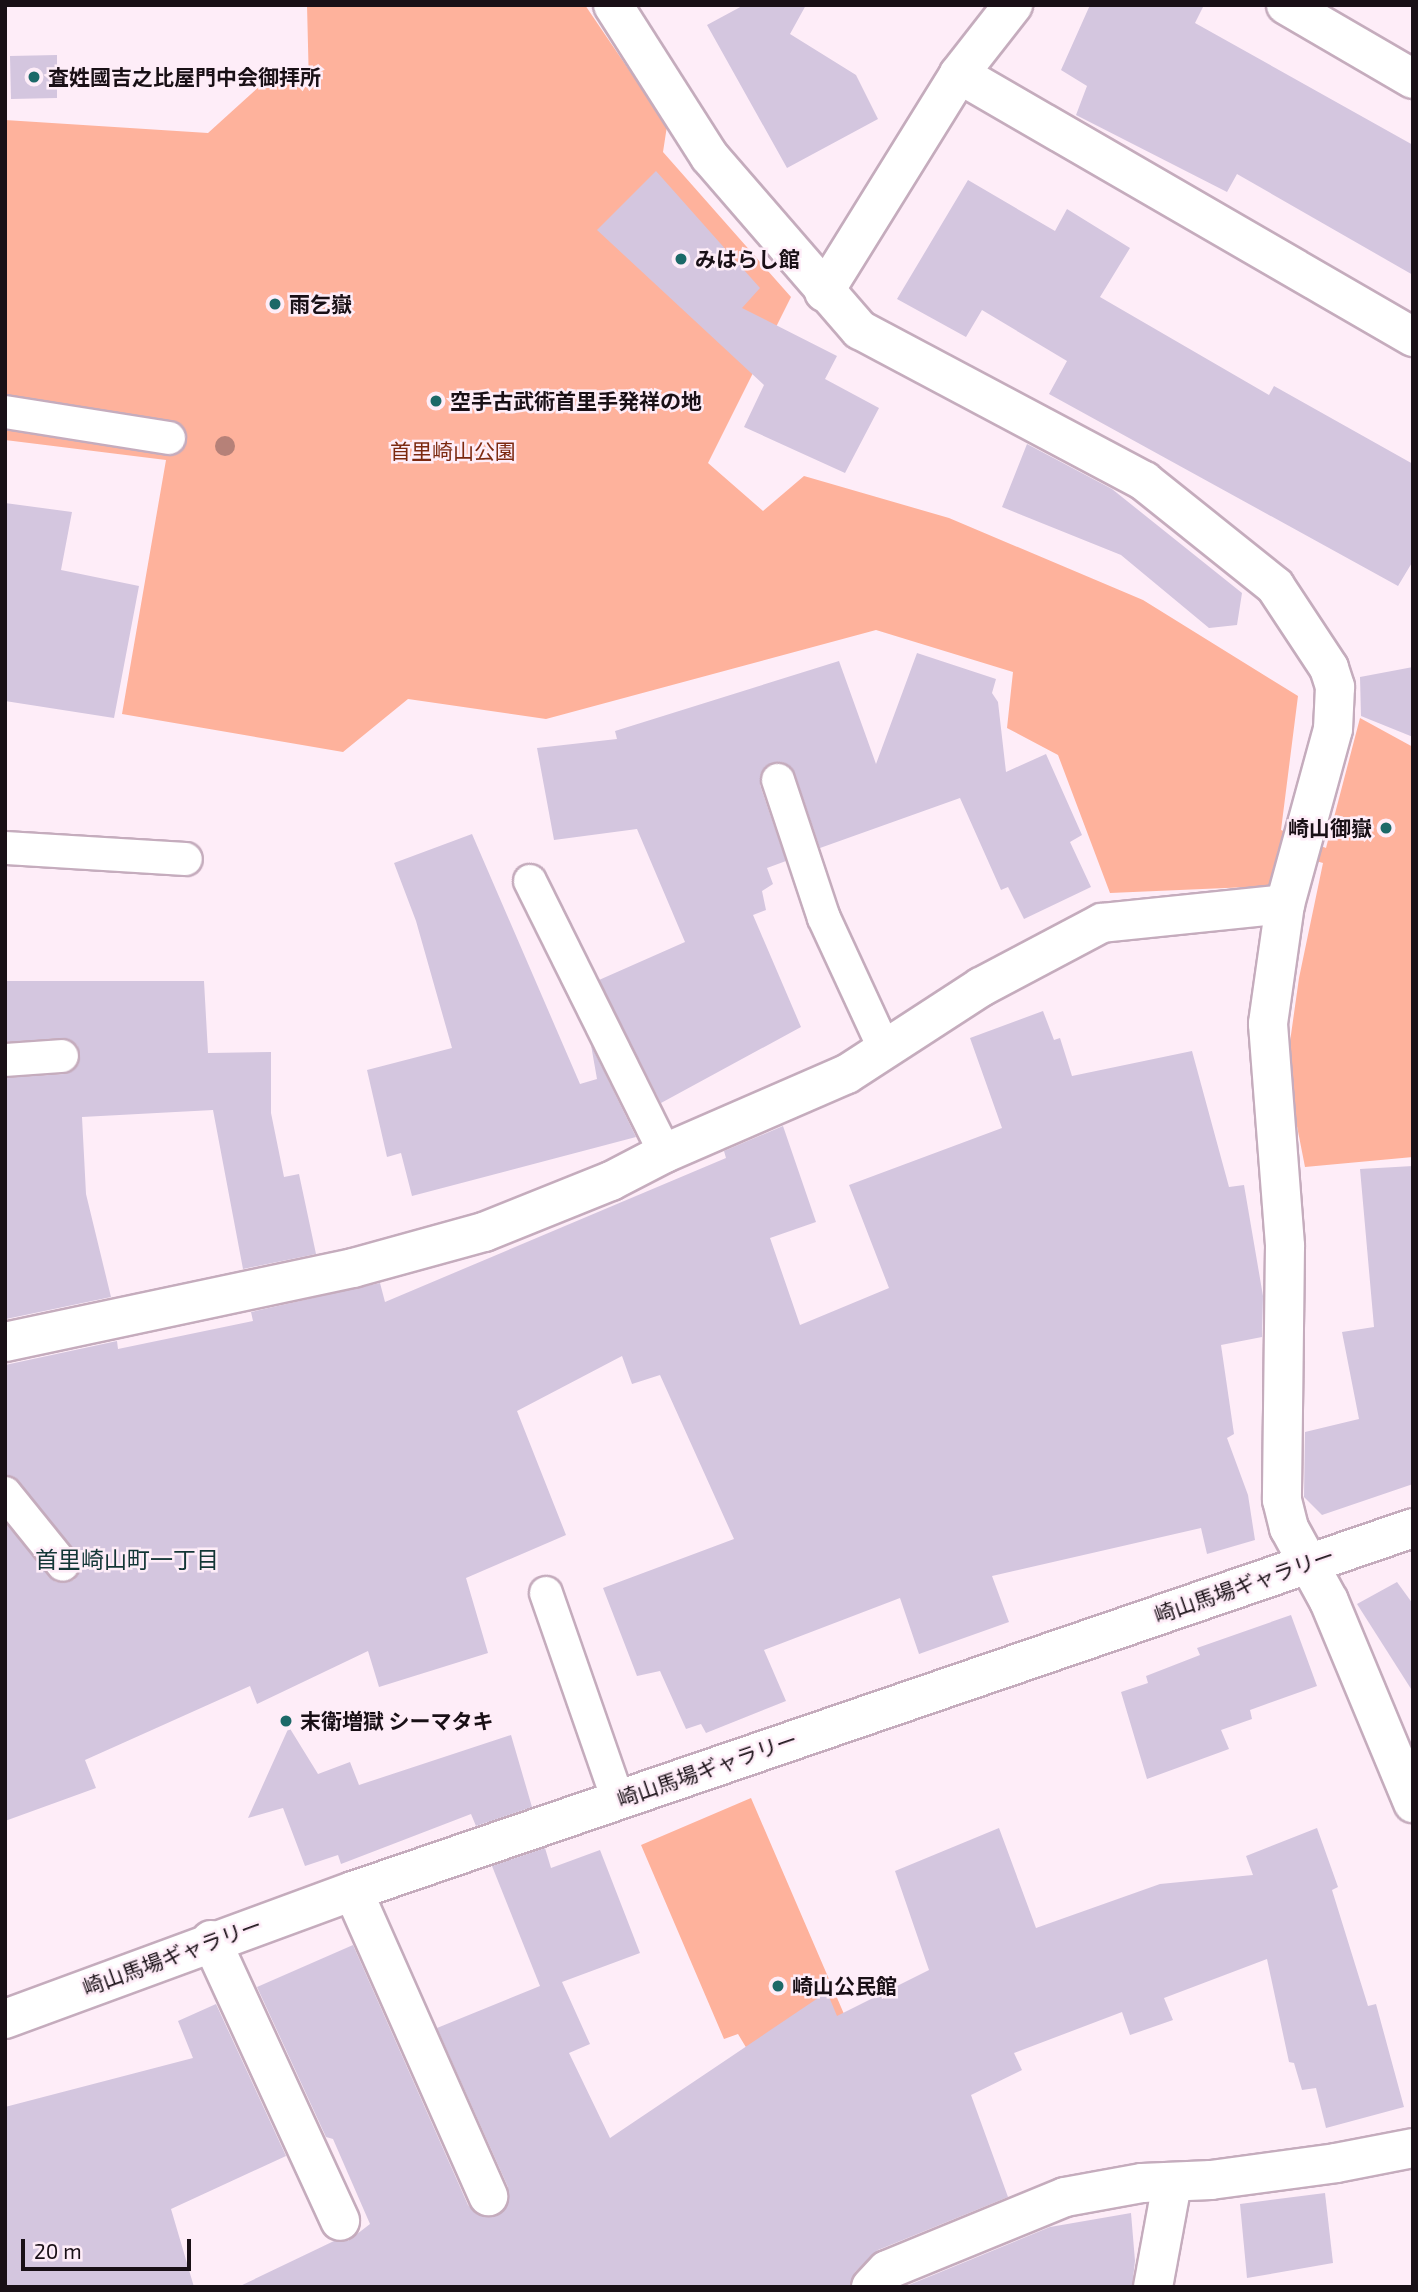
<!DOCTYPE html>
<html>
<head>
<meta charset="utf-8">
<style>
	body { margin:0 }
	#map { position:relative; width:1418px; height:2292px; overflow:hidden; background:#feedf8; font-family:"Exo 2","Noto Sans JP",sans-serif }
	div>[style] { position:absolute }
	.green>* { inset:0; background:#feb29c }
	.building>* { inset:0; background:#d4c6df }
	.roads { filter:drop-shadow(2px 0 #c5acbd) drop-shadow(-2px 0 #c5acbd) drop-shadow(0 2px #c5acbd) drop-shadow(0 -2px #c5acbd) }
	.service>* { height:32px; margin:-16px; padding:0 16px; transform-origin:16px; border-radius:16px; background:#fff }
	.minor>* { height:38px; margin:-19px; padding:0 19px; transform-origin:19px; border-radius:19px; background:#fff }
	.tertiary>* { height:38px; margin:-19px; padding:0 19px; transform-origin:19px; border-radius:19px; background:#fff }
	.trees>* { width:20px; height:20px; margin:-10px; border-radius:50%; background:#b68178 }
	.dots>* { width:19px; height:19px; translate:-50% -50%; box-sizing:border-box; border:4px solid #feedf8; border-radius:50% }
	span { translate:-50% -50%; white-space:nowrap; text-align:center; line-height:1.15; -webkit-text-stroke:5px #feedf8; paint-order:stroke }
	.poi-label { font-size:21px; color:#191016; font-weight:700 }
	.left { translate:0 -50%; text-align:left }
	.right { translate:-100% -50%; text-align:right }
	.park-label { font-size:21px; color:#7c2910 }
	.street-label { font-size:21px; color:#191016 }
	.neighbourhood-label { font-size:23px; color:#133636 }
	.frame { position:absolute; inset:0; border:7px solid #191016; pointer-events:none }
	.scale { position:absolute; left:21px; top:2239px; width:170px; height:32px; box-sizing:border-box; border:4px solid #191016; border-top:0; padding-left:9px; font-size:21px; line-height:24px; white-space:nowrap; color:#191016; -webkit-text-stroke:5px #feedf8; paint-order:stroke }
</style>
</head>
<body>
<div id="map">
	<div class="green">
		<div style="clip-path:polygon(307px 5px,585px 5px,667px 126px,663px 152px,791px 297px,708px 463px,763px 511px,804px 476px,949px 518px,1143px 600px,1298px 696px,1281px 830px,1326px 848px,1360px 718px,1413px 747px,1413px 1157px,1305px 1167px,1286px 1070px,1299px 978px,1323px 863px,1278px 850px,1272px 886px,1110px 893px,1058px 755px,1007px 728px,1013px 672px,876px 630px,546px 719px,408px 699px,343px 752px,122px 714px,166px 460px,5px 440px,5px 120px,208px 133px,282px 66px,309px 86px)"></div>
		<div style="clip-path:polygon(751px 1798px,844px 2014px,750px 2054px,738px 2034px,724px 2039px,641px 1845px)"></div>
	</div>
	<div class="building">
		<div style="clip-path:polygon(744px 5px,806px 5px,790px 34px,856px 75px,878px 119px,787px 168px,707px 25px)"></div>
		<div style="clip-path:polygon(1090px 5px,1204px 5px,1195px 23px,1413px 145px,1413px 275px,1237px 174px,1227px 192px,1076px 115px,1087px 86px,1061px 70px)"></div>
		<div style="clip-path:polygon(57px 55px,57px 98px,11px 99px,10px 56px)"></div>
		<div style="clip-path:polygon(656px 171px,760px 288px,742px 308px,837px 356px,825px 379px,879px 408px,845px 473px,744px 427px,764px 385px,597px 230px)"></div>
		<div style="clip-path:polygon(968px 180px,1055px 231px,1067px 209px,1130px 248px,1100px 297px,1269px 395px,1274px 386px,1413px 464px,1413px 561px,1398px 586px,1049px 394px,1067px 361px,982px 310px,966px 337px,897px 299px)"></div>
		<div style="clip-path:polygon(1027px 444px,1112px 489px,1242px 593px,1237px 625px,1209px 628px,1121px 555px,1002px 507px)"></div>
		<div style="clip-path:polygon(5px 503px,72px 512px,61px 570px,139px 586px,114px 718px,5px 701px)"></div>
		<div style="clip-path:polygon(917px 653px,996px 679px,992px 693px,998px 702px,1006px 772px,1046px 754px,1082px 835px,1070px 842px,1091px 887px,1024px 919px,1008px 887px,1001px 890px,960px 798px,820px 848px,795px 774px,782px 762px,772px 763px,760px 776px,760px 785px,786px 861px,767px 868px,773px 884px,762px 891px,766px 910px,753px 915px,801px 1027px,661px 1103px,599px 980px,685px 942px,637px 829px,554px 840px,537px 748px,617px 739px,615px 731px,839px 661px,876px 764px)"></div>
		<div style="clip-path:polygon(1413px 667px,1413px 737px,1361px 716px,1360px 677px)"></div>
		<div style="clip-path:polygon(472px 834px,580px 1084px,597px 1079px,591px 1045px,636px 1137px,412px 1196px,401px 1153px,387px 1157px,367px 1070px,452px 1048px,416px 921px,394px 863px)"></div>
		<div style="clip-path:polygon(5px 981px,204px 981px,208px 1053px,271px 1052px,271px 1113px,284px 1177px,299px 1174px,316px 1254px,243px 1269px,213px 1110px,82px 1117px,86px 1194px,111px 1297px,6px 1319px,5px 1078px,64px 1074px,78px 1065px,80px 1055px,77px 1045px,61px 1038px,5px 1042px)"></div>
		<div style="clip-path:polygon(1043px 1011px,1054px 1040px,1060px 1038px,1072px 1076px,1192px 1051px,1229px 1187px,1244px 1185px,1263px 1296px,1262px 1337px,1221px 1345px,1234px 1434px,1227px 1438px,1248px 1495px,1255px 1540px,1207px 1554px,1201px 1528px,992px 1576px,1009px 1622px,919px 1654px,900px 1598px,764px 1650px,786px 1701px,706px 1733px,701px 1724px,686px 1729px,660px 1671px,637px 1676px,603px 1588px,734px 1539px,660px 1375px,632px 1384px,622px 1356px,517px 1411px,566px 1535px,466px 1578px,488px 1653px,379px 1687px,368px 1651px,257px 1704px,250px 1686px,85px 1760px,96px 1788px,5px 1821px,5px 1523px,56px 1582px,74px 1580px,81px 1563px,19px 1481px,5px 1475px,5px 1365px,117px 1341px,118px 1349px,253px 1321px,251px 1312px,380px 1283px,385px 1302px,726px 1158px,724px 1151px,783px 1126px,816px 1222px,770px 1238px,800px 1325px,889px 1288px,849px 1185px,1002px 1128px,970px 1038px)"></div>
		<div style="clip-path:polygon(1413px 1166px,1413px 1484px,1322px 1515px,1304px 1497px,1305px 1432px,1359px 1419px,1342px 1332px,1374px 1327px,1360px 1169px)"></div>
		<div style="clip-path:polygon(1397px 1582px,1413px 1604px,1413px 1692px,1357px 1604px)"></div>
		<div style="clip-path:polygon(1291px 1615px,1317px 1686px,1250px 1710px,1252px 1719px,1221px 1730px,1229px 1749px,1147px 1779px,1121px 1692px,1148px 1683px,1146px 1676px,1200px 1655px,1197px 1648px)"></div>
		<div style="clip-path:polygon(289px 1727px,318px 1774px,350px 1762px,359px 1785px,511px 1735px,532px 1807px,476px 1826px,471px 1814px,341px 1864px,338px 1855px,305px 1866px,283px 1808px,248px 1818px)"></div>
		<div style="clip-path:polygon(999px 1828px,1036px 1928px,1160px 1884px,1253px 1875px,1246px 1856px,1317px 1828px,1338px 1887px,1332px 1890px,1368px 2006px,1376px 2004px,1404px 2107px,1326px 2128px,1316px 2088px,1302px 2090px,1294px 2063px,1289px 2062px,1267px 1959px,1164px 1998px,1173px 2020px,1130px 2035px,1122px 2012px,1014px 2053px,1022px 2070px,971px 2095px,1008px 2197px,878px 2250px,855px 2272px,850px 2287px,238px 2287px,334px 2241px,348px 2241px,370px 2224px,333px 2139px,326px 2137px,257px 1987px,353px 1945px,468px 2205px,476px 2214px,496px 2216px,506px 2208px,508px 2187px,437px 2028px,540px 1986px,492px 1866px,545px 1848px,551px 1868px,600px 1850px,640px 1953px,562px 1982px,590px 2044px,569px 2053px,610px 2138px,827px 1992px,837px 2016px,929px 1970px,895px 1871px)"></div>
		<div style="clip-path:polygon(216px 2004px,286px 2156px,171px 2209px,194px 2287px,5px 2287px,5px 2107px,193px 2058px,178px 2021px)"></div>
		<div style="clip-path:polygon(1325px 2193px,1333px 2263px,1247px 2278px,1240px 2204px)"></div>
		<div style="clip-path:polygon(1131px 2213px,1135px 2261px,1132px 2287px,904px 2287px,1050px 2227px)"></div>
	</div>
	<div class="roads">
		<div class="service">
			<div style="left:5px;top:412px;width:166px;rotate:9deg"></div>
			<div style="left:778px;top:780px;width:145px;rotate:71.6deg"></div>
			<div style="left:824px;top:918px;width:145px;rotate:65.2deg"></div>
			<div style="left:5px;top:848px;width:181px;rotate:3.5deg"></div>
			<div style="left:530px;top:881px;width:304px;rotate:63.6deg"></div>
			<div style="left:5px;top:1060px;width:57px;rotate:-4deg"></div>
			<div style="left:5px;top:1493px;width:92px;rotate:51.1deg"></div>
			<div style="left:546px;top:1593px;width:219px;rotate:70.8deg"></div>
		</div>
		<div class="minor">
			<div style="left:613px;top:5px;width:180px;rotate:57.5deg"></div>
			<div style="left:710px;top:157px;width:229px;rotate:49.1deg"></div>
			<div style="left:860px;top:330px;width:322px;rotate:28deg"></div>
			<div style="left:1144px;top:481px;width:168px;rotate:38.7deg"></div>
			<div style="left:1275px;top:586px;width:98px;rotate:56.6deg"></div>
			<div style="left:1329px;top:668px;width:20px;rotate:72deg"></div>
			<div style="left:1335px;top:687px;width:42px;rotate:92.7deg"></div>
			<div style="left:1333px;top:729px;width:181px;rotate:105.3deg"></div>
			<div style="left:1285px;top:904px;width:121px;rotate:98.1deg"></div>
			<div style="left:1268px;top:1024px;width:223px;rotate:85.6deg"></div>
			<div style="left:1285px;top:1246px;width:254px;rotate:90.7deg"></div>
			<div style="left:1282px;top:1500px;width:29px;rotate:76deg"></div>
			<div style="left:1289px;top:1528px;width:83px;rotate:61.3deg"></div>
			<div style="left:1329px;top:1601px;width:219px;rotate:67.4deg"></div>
			<div style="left:1286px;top:5px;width:147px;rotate:30.2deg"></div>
			<div style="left:959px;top:74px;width:525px;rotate:30.08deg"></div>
			<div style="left:824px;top:292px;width:256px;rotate:-58.2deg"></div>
			<div style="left:959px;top:74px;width:88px;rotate:-52deg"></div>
			<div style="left:5px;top:1342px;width:356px;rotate:-12deg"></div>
			<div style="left:353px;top:1268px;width:136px;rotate:-15.4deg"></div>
			<div style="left:484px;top:1232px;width:137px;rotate:-21.9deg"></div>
			<div style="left:611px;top:1181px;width:61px;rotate:-27.4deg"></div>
			<div style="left:665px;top:1153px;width:198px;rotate:-23.5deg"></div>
			<div style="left:847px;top:1074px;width:160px;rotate:-33deg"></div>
			<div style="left:981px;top:987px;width:137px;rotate:-27.9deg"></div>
			<div style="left:1102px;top:923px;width:184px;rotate:-5.9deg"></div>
			<div style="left:353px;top:1891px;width:334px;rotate:66.1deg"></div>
			<div style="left:211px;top:1940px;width:309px;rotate:65.3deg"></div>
			<div style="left:871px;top:2287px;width:23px;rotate:-47deg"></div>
			<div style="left:887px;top:2270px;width:192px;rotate:-22.3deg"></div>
			<div style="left:1065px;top:2197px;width:78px;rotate:-10.3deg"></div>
			<div style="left:1142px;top:2183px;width:69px;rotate:-2.5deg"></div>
			<div style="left:1211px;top:2180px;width:126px;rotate:-7.7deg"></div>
			<div style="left:1336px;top:2163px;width:78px;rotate:-11deg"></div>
			<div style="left:1153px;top:2287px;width:106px;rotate:-79.6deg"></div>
		</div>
		<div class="tertiary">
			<div style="left:5px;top:2019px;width:371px;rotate:-20.2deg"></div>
			<div style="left:353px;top:1891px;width:1120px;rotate:-18.9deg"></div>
		</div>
	</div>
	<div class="trees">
		<div style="left:225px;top:446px"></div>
	</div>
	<div class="dots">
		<div style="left:34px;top:77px;background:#1c6968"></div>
		<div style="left:681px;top:259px;background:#1c6968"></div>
		<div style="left:275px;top:304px;background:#1c6968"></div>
		<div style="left:436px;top:401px;background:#1c6968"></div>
		<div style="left:1386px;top:828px;background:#1c6968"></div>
		<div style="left:286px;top:1721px;background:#1c6968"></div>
		<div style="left:778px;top:1986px;background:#1c6968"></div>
	</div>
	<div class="poi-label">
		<span class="left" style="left:48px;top:77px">査姓國吉之比屋門中会御拝所</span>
		<span class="left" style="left:695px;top:259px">みはらし館</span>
		<span class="left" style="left:289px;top:304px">雨乞嶽</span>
		<span class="left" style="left:450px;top:401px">空手古武術首里手発祥の地</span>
		<span class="right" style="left:1372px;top:828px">崎山御嶽</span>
		<span class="left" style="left:300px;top:1721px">末衛増獄 シーマタキ</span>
		<span class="left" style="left:792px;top:1986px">崎山公民館</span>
	</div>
	<div class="park-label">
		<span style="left:453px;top:451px">首里崎山公園</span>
	</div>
	<div class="street-label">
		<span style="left:1244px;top:1585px;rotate:-19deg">崎山馬場ギャラリー</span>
		<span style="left:707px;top:1769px;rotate:-19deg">崎山馬場ギャラリー</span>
		<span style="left:172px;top:1956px;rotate:-20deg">崎山馬場ギャラリー</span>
	</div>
	<div class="neighbourhood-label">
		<span style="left:127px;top:1559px">首里崎山町一丁目</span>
	</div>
	<div class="frame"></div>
	<div class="scale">20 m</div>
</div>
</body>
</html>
